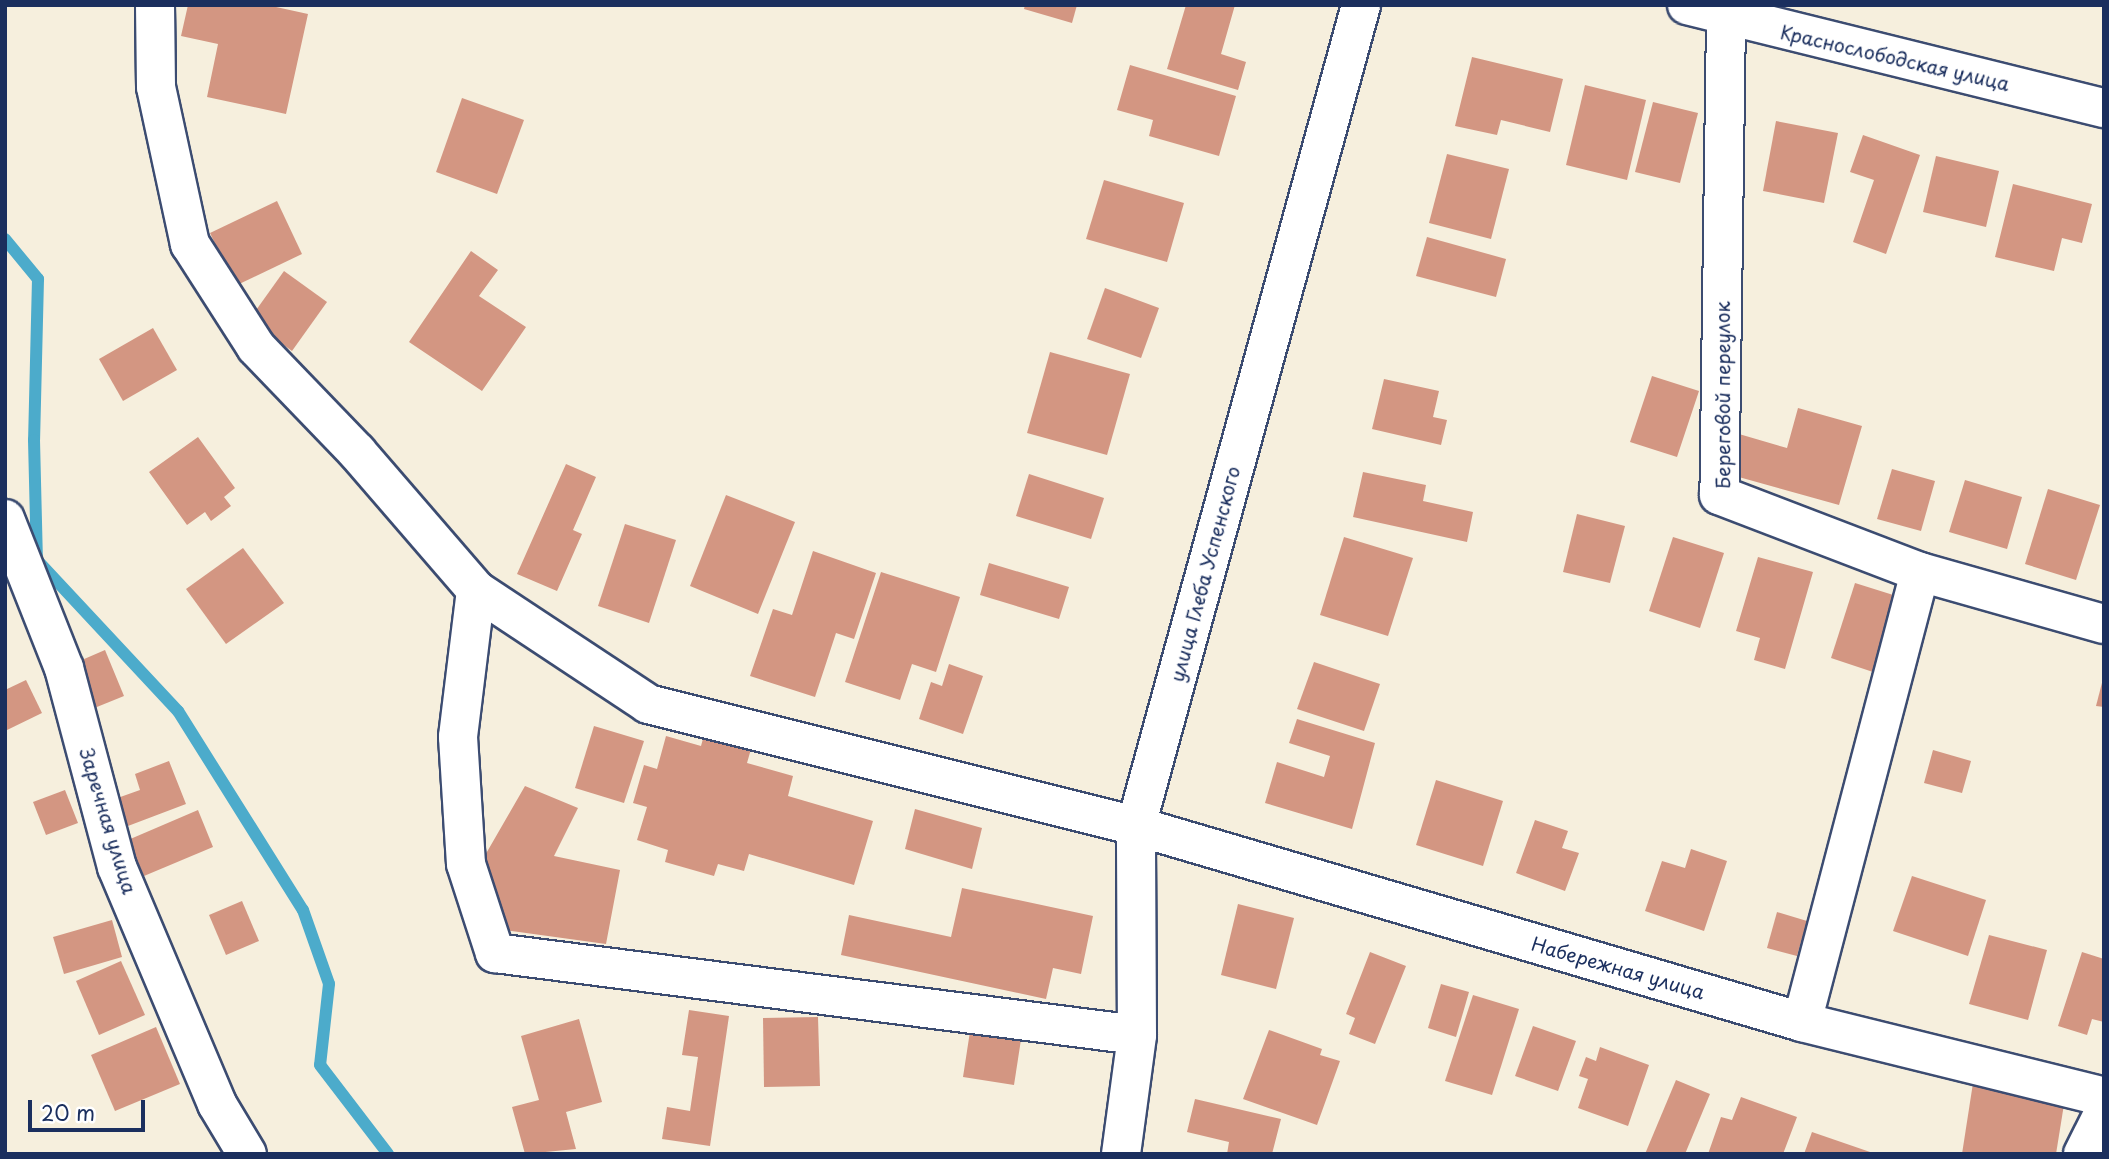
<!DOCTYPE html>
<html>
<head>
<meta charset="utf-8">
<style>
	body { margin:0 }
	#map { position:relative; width:2109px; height:1159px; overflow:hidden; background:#f6efdd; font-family:"Playpen Sans",sans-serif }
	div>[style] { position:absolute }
	.stream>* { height:12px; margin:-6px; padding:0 6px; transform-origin:6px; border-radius:6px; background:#4cabcb }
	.building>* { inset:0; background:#d39682 }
	.roads { filter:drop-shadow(2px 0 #3c4c71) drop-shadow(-2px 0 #3c4c71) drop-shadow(0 2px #3c4c71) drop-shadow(0 -2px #3c4c71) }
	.street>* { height:38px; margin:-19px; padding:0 19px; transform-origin:19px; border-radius:19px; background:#fff }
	span { translate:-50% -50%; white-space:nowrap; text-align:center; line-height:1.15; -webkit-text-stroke:5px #fff; paint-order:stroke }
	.street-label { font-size:19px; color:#1b2f5e }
	.frame { position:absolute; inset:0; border:7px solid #1b2f5e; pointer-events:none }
	.scale { position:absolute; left:28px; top:1100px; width:117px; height:32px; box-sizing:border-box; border:4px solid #1b2f5e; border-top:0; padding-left:9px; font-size:21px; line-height:24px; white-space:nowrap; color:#1b2f5e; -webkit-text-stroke:5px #fff; paint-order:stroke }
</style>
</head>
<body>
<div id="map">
	<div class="stream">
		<div style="left:5px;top:239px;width:52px;rotate:50.5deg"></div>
		<div style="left:38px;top:279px;width:161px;rotate:91.4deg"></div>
		<div style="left:34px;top:440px;width:120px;rotate:88.6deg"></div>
		<div style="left:37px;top:560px;width:207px;rotate:47deg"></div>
		<div style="left:178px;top:711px;width:235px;rotate:57.9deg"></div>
		<div style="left:303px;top:910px;width:78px;rotate:70.6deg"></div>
		<div style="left:329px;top:984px;width:81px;rotate:96.3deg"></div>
		<div style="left:320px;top:1065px;width:112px;rotate:52.6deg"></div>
	</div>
	<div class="building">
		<div style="clip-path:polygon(188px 5px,267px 5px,308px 14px,286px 114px,207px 97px,218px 44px,181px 36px)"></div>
		<div style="clip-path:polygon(1025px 5px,1077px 5px,1072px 23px,1024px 9px)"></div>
		<div style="clip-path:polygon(1186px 5px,1235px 5px,1221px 54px,1246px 62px,1238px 90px,1167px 69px)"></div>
		<div style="clip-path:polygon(1472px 57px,1563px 79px,1550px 132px,1501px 120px,1497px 135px,1455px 126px)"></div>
		<div style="clip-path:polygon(1130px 65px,1236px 96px,1219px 156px,1149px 136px,1153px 120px,1117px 110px)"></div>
		<div style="clip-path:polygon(1585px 85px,1646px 100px,1627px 180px,1566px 165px)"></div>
		<div style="clip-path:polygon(462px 98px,524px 120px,497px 194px,436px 172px)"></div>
		<div style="clip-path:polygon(1653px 102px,1698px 113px,1680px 183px,1635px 172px)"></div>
		<div style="clip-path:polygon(1776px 121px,1838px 133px,1824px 203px,1763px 191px)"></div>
		<div style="clip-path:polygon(1863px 135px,1920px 155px,1886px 254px,1853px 242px,1874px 180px,1850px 172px)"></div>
		<div style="clip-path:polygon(1447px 154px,1509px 169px,1491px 239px,1429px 223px)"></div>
		<div style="clip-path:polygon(1936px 156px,1999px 171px,1986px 227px,1923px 212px)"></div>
		<div style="clip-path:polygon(1104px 180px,1184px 203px,1167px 262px,1086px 239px)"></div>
		<div style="clip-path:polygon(2013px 184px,2092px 204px,2082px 243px,2062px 238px,2054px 271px,1995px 257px)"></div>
		<div style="clip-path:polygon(277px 201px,302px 254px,235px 286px,210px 233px)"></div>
		<div style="clip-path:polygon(1427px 237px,1506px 259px,1496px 297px,1416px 276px)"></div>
		<div style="clip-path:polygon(471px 251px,498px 270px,479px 296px,526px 327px,482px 391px,409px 342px)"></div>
		<div style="clip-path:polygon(284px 271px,327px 302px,292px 351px,249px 320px)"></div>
		<div style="clip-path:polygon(1105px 288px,1159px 308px,1141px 358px,1087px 339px)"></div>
		<div style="clip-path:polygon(153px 328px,177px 370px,123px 401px,99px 359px)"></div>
		<div style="clip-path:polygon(1050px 352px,1130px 374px,1107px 455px,1027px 433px)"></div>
		<div style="clip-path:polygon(1652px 376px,1699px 391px,1677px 457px,1630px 442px)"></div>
		<div style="clip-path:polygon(1384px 379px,1439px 391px,1433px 417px,1447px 420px,1441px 445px,1372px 429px)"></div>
		<div style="clip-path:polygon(1798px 408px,1862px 426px,1839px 505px,1728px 474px,1739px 434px,1787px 448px)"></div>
		<div style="clip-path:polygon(198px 437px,235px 488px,224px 497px,231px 506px,211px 521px,205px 512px,187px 525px,149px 472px)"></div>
		<div style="clip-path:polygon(566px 464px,596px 477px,573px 530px,582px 534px,557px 591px,517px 574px)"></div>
		<div style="clip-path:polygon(1892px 469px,1935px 481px,1921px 531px,1877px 519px)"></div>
		<div style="clip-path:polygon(1363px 472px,1426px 485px,1423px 501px,1473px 512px,1467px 542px,1353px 517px)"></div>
		<div style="clip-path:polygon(1029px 474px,1104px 498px,1091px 539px,1016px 516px)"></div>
		<div style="clip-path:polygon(1965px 480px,2022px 497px,2007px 549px,1949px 532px)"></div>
		<div style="clip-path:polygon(2048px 489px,2100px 505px,2076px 580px,2025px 564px)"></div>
		<div style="clip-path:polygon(726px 495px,795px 522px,758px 614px,690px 586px)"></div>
		<div style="clip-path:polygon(1577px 514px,1625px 526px,1610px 583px,1563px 572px)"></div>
		<div style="clip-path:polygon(625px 524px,676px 540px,649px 623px,598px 606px)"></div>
		<div style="clip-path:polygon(1344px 537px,1413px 558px,1388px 636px,1320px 615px)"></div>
		<div style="clip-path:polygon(1673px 537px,1724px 553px,1700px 628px,1649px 611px)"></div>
		<div style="clip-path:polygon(243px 548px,284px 603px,226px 644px,186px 589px)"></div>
		<div style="clip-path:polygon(813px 551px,876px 573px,854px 639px,836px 633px,815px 697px,750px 676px,773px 609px,792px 615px)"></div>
		<div style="clip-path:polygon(1758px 557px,1813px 572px,1785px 669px,1754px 660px,1760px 638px,1736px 631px)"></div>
		<div style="clip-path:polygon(989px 563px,1069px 587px,1059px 619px,980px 595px)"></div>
		<div style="clip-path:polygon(881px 572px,960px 597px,936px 672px,912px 664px,900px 700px,845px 682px)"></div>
		<div style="clip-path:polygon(1855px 583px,1906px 599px,1882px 675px,1831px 658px)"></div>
		<div style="clip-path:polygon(105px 650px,124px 696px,87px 711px,68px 666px)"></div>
		<div style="clip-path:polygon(1314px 662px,1380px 684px,1364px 731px,1297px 709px)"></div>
		<div style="clip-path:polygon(949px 664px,983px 676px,963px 734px,919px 719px,931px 682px,942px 686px)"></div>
		<div style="clip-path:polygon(2104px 675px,2104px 707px,2096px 706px)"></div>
		<div style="clip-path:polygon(26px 680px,42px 713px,5px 731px,5px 690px)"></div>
		<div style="clip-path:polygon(1297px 719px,1375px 743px,1352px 829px,1265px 803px,1277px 762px,1324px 777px,1330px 756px,1289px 743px)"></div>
		<div style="clip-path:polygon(594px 726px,644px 741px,624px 803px,575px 788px)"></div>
		<div style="clip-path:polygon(704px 735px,751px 749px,747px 763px,793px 776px,788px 796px,873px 821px,854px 885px,749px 854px,744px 871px,718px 864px,714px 876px,665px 862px,668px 850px,637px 840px,647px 807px,633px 803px,644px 765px,657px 769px,666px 736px,701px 746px)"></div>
		<div style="clip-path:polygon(1933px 750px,1971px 761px,1962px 793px,1924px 783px)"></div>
		<div style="clip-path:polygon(169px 761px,186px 804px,120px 829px,109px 801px,140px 790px,135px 774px)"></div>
		<div style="clip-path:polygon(1436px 780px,1503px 801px,1483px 866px,1416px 845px)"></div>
		<div style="clip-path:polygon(525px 786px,578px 808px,554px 856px,620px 870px,606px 944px,498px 929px,480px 864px)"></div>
		<div style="clip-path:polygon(65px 790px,78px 823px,46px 835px,33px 802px)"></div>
		<div style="clip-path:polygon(915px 809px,982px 828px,972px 869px,905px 849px)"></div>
		<div style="clip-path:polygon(198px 810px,213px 847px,144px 876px,128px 840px)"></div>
		<div style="clip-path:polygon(1535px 820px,1568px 831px,1562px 848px,1579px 853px,1565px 891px,1516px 873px)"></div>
		<div style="clip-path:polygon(1691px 849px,1727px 861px,1704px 931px,1645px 911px,1662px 861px,1685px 868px)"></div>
		<div style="clip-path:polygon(1912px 876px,1986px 900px,1968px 956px,1893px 931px)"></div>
		<div style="clip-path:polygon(962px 888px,1093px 916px,1081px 974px,1053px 968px,1046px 999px,841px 955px,849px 915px,951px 937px)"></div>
		<div style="clip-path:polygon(242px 901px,259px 941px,226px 955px,209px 915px)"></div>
		<div style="clip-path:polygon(1238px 904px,1294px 918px,1276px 989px,1221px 975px)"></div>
		<div style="clip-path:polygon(1777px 912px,1807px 921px,1797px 956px,1767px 948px)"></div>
		<div style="clip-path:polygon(112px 920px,122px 957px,64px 974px,53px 937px)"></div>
		<div style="clip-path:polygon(1989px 935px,2047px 950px,2028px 1020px,1969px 1004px)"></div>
		<div style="clip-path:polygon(1370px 952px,1406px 966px,1375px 1044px,1349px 1034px,1355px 1018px,1346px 1014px)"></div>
		<div style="clip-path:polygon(2082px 952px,2104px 959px,2104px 1022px,2092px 1019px,2087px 1035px,2058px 1026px)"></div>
		<div style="clip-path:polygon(121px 961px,145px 1015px,99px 1035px,76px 981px)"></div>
		<div style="clip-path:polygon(1441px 984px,1469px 992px,1456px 1037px,1428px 1028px)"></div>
		<div style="clip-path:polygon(1473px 995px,1519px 1009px,1492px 1095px,1445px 1081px)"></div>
		<div style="clip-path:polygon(689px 1010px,729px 1016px,710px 1146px,662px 1139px,667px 1107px,690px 1111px,698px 1057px,682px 1055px)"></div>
		<div style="clip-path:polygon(818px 1017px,820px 1086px,764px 1087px,763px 1018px)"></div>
		<div style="clip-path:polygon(579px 1019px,602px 1102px,566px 1112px,576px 1149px,525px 1154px,512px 1107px,539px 1100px,521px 1036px)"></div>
		<div style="clip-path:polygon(971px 1025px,1022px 1033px,1014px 1085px,963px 1077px)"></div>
		<div style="clip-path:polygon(1533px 1026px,1576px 1041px,1558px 1091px,1515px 1076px)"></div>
		<div style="clip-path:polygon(156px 1027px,180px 1084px,115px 1111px,91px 1055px)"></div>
		<div style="clip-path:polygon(1269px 1030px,1322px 1049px,1320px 1055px,1340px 1061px,1317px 1125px,1243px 1099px)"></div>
		<div style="clip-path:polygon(1600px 1047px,1649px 1065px,1628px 1126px,1578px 1108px,1588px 1079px,1579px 1076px,1586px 1057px,1596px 1061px)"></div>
		<div style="clip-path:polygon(1676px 1080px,1710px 1094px,1685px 1154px,1645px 1154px)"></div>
		<div style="clip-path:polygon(1973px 1083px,2065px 1098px,2056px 1154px,1962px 1154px)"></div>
		<div style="clip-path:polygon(1741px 1097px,1797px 1117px,1783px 1154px,1708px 1154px,1721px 1117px,1732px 1120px)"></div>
		<div style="clip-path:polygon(1195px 1099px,1281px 1119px,1272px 1154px,1227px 1154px,1229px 1142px,1187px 1132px)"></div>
		<div style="clip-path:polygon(1812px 1132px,1873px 1153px,1873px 1154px,1804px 1154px)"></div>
	</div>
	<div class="roads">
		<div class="street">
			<div style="left:155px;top:5px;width:82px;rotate:89.3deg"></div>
			<div style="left:156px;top:87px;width:161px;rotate:77.8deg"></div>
			<div style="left:190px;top:244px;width:122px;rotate:57.3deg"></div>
			<div style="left:256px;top:347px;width:146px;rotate:46.1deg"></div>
			<div style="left:357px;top:452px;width:182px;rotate:49.2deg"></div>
			<div style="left:476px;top:590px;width:148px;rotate:97deg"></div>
			<div style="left:458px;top:737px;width:127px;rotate:86.4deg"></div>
			<div style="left:466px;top:864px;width:94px;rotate:72deg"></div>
			<div style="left:495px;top:953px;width:647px;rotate:7.28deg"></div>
			<div style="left:1687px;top:5px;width:430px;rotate:13.9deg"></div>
			<div style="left:1726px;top:18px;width:477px;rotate:90.8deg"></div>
			<div style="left:1719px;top:495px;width:215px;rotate:21deg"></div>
			<div style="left:1920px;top:572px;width:191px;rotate:15.8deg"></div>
			<div style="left:5px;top:519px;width:160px;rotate:68.4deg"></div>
			<div style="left:64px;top:668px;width:206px;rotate:75.1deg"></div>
			<div style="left:117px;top:867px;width:257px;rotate:67.1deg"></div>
			<div style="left:217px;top:1104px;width:58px;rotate:59deg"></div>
			<div style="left:476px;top:590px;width:206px;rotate:33.5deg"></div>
			<div style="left:648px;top:704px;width:503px;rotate:14.04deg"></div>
			<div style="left:1136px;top:826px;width:694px;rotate:16.4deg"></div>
			<div style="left:1802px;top:1022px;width:311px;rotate:13.9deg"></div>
			<div style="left:1802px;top:1022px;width:465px;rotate:-75.3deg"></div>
			<div style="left:1121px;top:1154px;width:120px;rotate:-82.3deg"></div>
			<div style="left:1137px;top:1035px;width:209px;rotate:-90.3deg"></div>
			<div style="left:1136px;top:826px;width:851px;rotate:-74.67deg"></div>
			<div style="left:2083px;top:1154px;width:47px;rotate:-63.4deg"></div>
		</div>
	</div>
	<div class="street-label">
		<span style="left:1895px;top:58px;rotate:13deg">Краснослободская улица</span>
		<span style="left:1723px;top:395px;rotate:-90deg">Береговой переулок</span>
		<span style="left:1205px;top:574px;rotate:-75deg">улица Глеба Успенского</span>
		<span style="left:108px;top:821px;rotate:73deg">Заречная улица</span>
		<span style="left:1618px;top:968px;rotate:16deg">Набережная улица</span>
	</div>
	<div class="frame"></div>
	<div class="scale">20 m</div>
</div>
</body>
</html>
